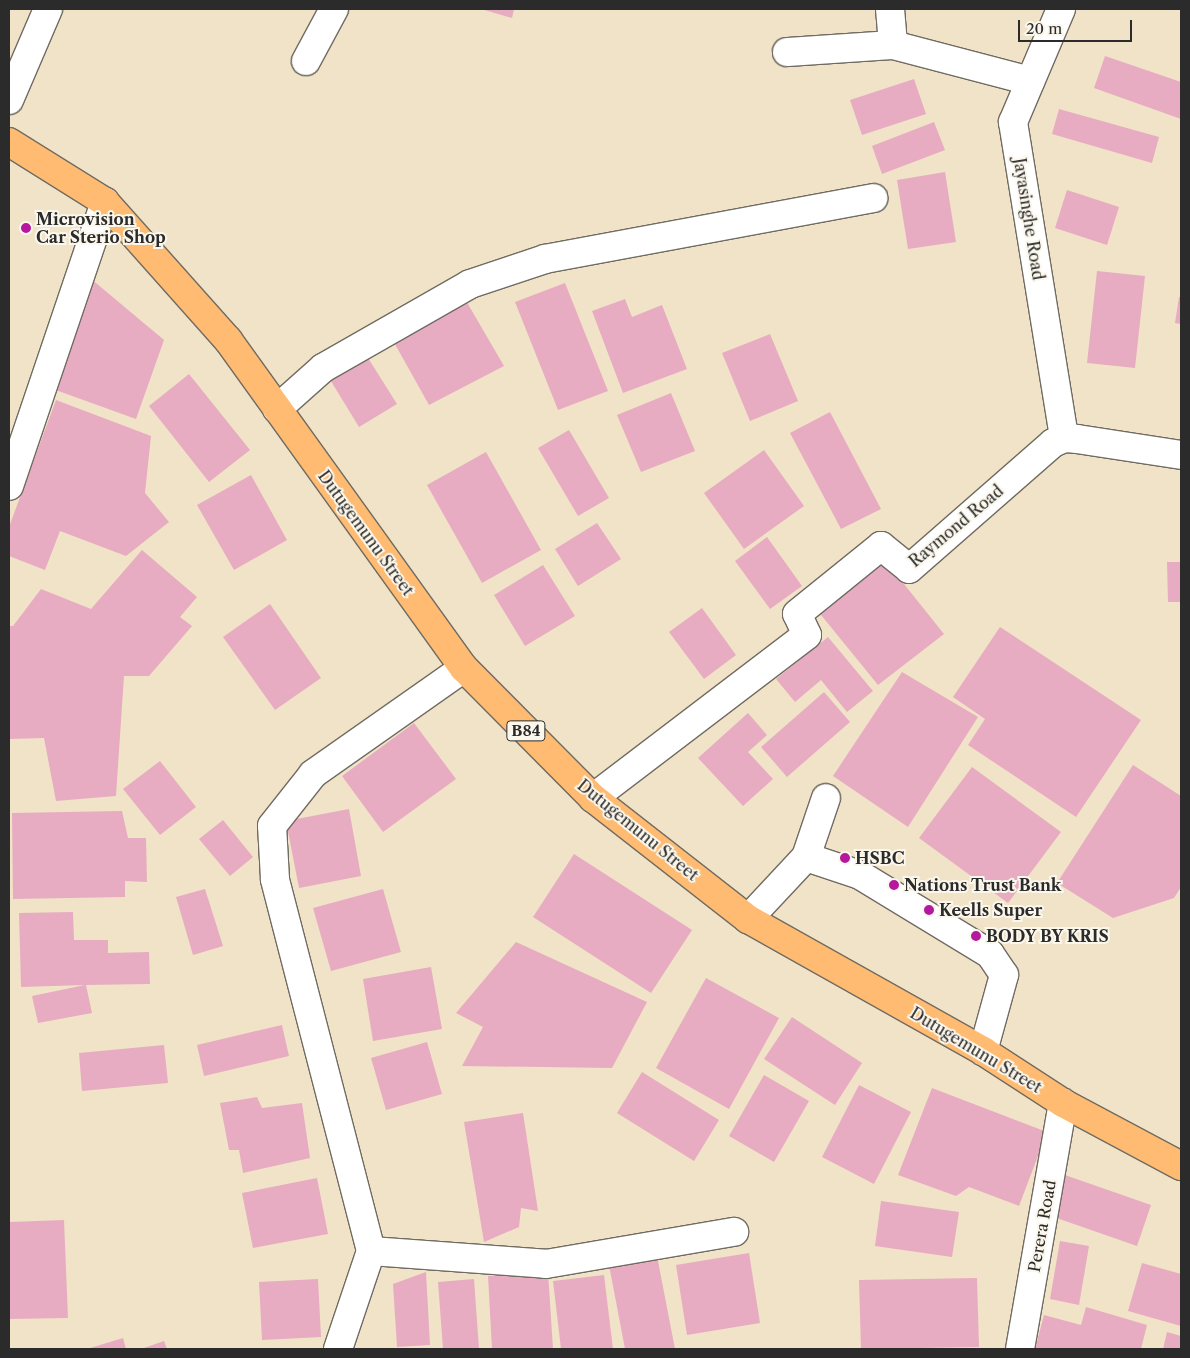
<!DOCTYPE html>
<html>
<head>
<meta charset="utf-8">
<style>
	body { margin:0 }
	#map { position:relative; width:1190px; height:1358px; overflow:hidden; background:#f1e3c7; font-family:"Libre Caslon Text",serif }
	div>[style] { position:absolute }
	.building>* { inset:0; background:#e7acc1 }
	.roads { filter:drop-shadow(1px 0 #706b62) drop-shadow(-1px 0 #706b62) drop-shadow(0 1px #706b62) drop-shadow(0 -1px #706b62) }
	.minor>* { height:28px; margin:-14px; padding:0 14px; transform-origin:14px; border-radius:14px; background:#fff }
	.primary>* { height:28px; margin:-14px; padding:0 14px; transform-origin:14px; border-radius:14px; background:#febb71 }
	.dots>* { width:14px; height:14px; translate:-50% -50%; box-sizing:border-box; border:2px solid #fbf7ec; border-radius:50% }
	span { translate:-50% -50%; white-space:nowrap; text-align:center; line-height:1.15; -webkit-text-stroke:4px #fbf7ec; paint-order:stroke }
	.shield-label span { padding:1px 4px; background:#fbf7ec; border:1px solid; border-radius:4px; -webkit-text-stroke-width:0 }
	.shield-label { font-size:15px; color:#2b2b2b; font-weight:700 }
	.poi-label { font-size:16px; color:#2b2b2b; font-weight:700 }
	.left { translate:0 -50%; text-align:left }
	.street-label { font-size:16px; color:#2b2b2b }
	.frame { position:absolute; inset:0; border:10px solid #2b2b2b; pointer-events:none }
	.scale { position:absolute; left:1018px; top:20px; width:114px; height:22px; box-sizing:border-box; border:2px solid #2b2b2b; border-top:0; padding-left:6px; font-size:15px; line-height:18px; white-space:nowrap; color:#2b2b2b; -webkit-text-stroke:4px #fbf7ec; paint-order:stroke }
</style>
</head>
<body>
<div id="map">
	<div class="building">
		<div style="clip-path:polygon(481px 9px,514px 9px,512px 18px)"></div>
		<div style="clip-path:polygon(1105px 56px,1181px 82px,1181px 119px,1094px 88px)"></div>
		<div style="clip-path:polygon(914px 79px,926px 114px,862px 135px,850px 100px)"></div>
		<div style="clip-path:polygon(1059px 109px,1159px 137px,1152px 163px,1052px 134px)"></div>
		<div style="clip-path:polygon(934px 122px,945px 150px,882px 174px,872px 146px)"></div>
		<div style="clip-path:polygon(945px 172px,956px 242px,908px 249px,897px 180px)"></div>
		<div style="clip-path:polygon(1067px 190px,1119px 207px,1107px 245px,1055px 228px)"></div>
		<div style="clip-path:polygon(1097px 271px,1145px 276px,1135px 368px,1087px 363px)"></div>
		<div style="clip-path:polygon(90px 278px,164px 340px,136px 419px,50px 388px)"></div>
		<div style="clip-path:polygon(565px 283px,608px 391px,558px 410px,515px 302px)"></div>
		<div style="clip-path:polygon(1179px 297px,1181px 297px,1181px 324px,1175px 323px)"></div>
		<div style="clip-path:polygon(465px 299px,504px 366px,429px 405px,391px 337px)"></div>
		<div style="clip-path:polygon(625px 299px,632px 317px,662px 305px,687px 369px,623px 393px,592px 311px)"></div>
		<div style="clip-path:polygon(770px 334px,798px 401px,750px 421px,722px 353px)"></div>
		<div style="clip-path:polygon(363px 350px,397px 404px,359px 427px,326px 373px)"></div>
		<div style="clip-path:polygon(189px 374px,250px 450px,209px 482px,149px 406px)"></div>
		<div style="clip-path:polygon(671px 393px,695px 451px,641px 472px,617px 415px)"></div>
		<div style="clip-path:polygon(56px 400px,151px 436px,145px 493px,169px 522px,126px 556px,60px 531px,45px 570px,9px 556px,9px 527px)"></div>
		<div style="clip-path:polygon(830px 412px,881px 509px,841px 529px,790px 433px)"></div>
		<div style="clip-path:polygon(569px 430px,609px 498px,578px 516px,538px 448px)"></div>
		<div style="clip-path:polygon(764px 450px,804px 506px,744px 549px,704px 493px)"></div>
		<div style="clip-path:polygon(486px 452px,541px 550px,482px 583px,427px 485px)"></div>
		<div style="clip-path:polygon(251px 475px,287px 540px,234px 570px,197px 505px)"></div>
		<div style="clip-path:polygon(597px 523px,621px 559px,578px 586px,555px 549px)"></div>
		<div style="clip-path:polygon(767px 537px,802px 586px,770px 609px,735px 561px)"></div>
		<div style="clip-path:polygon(142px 550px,197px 597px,180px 617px,192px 626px,149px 676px,124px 676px,116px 796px,56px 801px,44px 738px,9px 739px,9px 626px,13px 626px,41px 589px,91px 609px)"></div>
		<div style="clip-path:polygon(884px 559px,944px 634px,878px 685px,817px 610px)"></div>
		<div style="clip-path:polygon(1167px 562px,1181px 562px,1181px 602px,1168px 602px)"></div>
		<div style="clip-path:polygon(543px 565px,575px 616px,525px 646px,494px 595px)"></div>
		<div style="clip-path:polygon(270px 604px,321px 678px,275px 710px,223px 637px)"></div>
		<div style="clip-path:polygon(702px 608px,736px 655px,704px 679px,669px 632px)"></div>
		<div style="clip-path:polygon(1000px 627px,1141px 720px,1076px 817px,968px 745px,985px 719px,953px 697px)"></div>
		<div style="clip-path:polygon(828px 637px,873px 691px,847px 712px,821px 680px,795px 702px,776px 679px)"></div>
		<div style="clip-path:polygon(902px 672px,978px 717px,908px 827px,833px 776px)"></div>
		<div style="clip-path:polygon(824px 692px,850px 722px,787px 777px,761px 747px)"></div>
		<div style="clip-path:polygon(748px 713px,767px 735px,748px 752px,773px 779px,743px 806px,698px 758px)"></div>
		<div style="clip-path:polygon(414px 723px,456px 779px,383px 832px,342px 776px)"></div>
		<div style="clip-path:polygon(160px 761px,196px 807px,160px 835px,123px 789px)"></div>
		<div style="clip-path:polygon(1133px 765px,1181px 796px,1181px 887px,1174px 898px,1113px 918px,1057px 883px)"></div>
		<div style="clip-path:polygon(972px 767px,1061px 832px,1008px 903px,919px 838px)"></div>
		<div style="clip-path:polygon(349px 809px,361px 876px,299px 888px,286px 821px)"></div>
		<div style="clip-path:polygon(122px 811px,128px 838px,146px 838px,147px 882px,125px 881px,125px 897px,13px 899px,12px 813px)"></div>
		<div style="clip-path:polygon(223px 820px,253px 857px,230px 876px,199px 839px)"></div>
		<div style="clip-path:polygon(574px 854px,692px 930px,651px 993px,533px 917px)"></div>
		<div style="clip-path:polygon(205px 889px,223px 946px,193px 955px,176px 897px)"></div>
		<div style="clip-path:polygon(383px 889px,401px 952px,331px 971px,313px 908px)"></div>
		<div style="clip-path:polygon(73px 912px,74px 940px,108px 940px,108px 953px,149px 952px,150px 984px,86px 985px,92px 1013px,38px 1023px,32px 996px,85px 985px,21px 987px,19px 913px)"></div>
		<div style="clip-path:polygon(516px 942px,647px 1002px,612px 1068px,462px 1066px,483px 1027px,456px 1013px)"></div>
		<div style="clip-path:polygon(431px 967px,442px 1029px,373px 1041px,363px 979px)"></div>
		<div style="clip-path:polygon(706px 978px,779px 1018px,729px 1109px,656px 1068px)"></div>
		<div style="clip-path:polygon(792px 1017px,862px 1063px,835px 1105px,764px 1059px)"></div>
		<div style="clip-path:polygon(282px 1025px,289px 1056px,204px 1076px,197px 1045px)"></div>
		<div style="clip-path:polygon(427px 1042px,442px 1094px,386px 1110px,371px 1058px)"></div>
		<div style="clip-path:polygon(164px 1045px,168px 1083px,82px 1091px,79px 1053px)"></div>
		<div style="clip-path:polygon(642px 1072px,719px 1120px,694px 1161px,617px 1113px)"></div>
		<div style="clip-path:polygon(764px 1075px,809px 1101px,774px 1162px,729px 1136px)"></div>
		<div style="clip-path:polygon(859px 1085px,911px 1112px,874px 1184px,822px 1157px)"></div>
		<div style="clip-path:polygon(932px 1088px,1047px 1132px,1019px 1206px,969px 1187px,956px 1196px,898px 1175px)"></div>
		<div style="clip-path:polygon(257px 1097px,262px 1108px,302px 1103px,310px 1158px,243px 1173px,239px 1150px,229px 1150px,220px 1103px)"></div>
		<div style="clip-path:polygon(523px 1113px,538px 1211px,521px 1208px,519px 1227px,484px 1242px,464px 1122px)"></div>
		<div style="clip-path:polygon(1062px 1174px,1151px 1205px,1137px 1246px,1048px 1215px)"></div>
		<div style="clip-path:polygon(317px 1178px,328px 1234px,253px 1248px,242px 1193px)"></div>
		<div style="clip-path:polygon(881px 1201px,959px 1212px,952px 1257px,875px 1246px)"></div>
		<div style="clip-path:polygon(64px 1220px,68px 1318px,9px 1319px,9px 1222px)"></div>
		<div style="clip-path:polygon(1060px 1241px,1089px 1246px,1079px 1305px,1050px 1299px)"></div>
		<div style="clip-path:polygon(749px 1253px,760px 1323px,687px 1335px,676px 1265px)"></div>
		<div style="clip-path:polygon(657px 1256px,675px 1349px,625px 1349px,609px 1265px)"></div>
		<div style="clip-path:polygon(1142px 1263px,1181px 1274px,1181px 1326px,1128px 1311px)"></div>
		<div style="clip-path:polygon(426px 1272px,430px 1345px,397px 1347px,393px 1284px)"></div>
		<div style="clip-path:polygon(548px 1272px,553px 1349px,492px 1349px,488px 1276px)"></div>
		<div style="clip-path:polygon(604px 1275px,613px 1349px,561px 1349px,553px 1281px)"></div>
		<div style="clip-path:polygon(977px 1278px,979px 1347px,861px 1349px,859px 1280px)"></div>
		<div style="clip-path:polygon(318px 1279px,321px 1337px,262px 1340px,259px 1282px)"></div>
		<div style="clip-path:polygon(474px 1279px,479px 1349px,443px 1349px,438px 1282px)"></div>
		<div style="clip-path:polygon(1086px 1307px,1147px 1325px,1141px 1349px,1035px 1349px,1044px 1315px,1081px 1325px)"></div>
		<div style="clip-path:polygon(1167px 1332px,1181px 1336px,1181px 1349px,1163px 1349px)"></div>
		<div style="clip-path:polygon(123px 1338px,126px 1349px,87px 1349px)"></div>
		<div style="clip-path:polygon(164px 1341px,167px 1349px,141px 1349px)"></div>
	</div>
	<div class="roads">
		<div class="minor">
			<div style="left:890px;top:9px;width:36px;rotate:85deg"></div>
			<div style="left:893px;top:45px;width:142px;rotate:14.7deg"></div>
			<div style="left:1061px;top:9px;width:123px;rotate:113deg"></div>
			<div style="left:1013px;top:122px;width:320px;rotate:80.8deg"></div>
			<div style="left:787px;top:52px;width:106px;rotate:-3.8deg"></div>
			<div style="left:306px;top:61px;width:59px;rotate:-61.7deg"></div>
			<div style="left:9px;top:100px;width:99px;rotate:-66.8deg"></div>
			<div style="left:277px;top:409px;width:62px;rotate:-41.7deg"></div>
			<div style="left:323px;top:368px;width:169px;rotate:-29.7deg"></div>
			<div style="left:470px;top:284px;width:79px;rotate:-18.4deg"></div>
			<div style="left:545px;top:259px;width:334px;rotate:-10.5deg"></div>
			<div style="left:9px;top:486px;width:300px;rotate:-71.3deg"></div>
			<div style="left:593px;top:798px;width:269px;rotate:-37.3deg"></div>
			<div style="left:807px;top:635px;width:23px;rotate:-115deg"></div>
			<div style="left:797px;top:614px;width:108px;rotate:-39deg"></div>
			<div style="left:881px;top:546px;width:36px;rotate:39deg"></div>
			<div style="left:909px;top:569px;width:191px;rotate:-41.2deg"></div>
			<div style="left:1053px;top:443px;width:12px;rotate:-24deg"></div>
			<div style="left:1064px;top:438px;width:13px;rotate:4deg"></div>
			<div style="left:1077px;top:439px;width:105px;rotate:8.7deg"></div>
			<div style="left:806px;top:857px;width:57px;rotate:18.4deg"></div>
			<div style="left:860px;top:875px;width:152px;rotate:31.3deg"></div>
			<div style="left:990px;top:954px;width:25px;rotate:56deg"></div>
			<div style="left:1004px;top:975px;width:79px;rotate:105.4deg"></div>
			<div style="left:748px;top:919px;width:85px;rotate:-46.9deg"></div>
			<div style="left:806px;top:857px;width:62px;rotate:-71.3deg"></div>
			<div style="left:371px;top:1251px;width:175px;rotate:4.2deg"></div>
			<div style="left:546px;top:1264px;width:191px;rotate:-9.7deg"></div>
			<div style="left:338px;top:1349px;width:103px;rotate:-71.4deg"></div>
			<div style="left:371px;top:1251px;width:384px;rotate:-104.5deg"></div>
			<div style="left:275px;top:879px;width:53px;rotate:-93.2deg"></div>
			<div style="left:272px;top:826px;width:66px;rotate:-51.7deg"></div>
			<div style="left:313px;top:774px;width:184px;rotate:-35.1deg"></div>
			<div style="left:1020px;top:1349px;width:250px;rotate:-80.1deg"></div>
		</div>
		<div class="primary">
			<div style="left:9px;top:142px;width:113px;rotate:32deg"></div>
			<div style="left:105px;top:202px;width:185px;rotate:48.3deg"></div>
			<div style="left:228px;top:340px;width:404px;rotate:54.3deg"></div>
			<div style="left:464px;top:668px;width:183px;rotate:45.2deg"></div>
			<div style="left:593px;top:798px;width:197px;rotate:38deg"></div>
			<div style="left:748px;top:919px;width:270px;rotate:29.3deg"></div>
			<div style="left:983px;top:1051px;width:95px;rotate:33deg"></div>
			<div style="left:1063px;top:1103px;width:134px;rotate:28.1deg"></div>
		</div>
	</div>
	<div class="dots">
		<div style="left:26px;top:228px;background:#b5179e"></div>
		<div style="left:845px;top:858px;background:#b5179e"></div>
		<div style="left:894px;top:885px;background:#b5179e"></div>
		<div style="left:929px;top:910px;background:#b5179e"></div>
		<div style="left:976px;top:936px;background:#b5179e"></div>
	</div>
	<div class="shield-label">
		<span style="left:526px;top:731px">B84</span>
	</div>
	<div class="poi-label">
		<span class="left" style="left:36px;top:228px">Microvision<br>Car Sterio Shop</span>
		<span class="left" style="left:855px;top:858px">HSBC</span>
		<span class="left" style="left:904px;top:885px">Nations Trust Bank</span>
		<span class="left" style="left:939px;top:910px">Keells Super</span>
		<span class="left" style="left:986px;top:936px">BODY BY KRIS</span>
	</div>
	<div class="street-label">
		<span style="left:1029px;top:219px;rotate:81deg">Jayasinghe Road</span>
		<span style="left:956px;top:526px;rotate:-40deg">Raymond Road</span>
		<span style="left:366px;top:533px;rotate:54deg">Dutugemunu Street</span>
		<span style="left:638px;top:830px;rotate:39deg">Dutugemunu Street</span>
		<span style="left:976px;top:1050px;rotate:31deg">Dutugemunu Street</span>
		<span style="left:1042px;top:1226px;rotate:-80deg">Perera Road</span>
	</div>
	<div class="frame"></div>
	<div class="scale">20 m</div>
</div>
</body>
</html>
